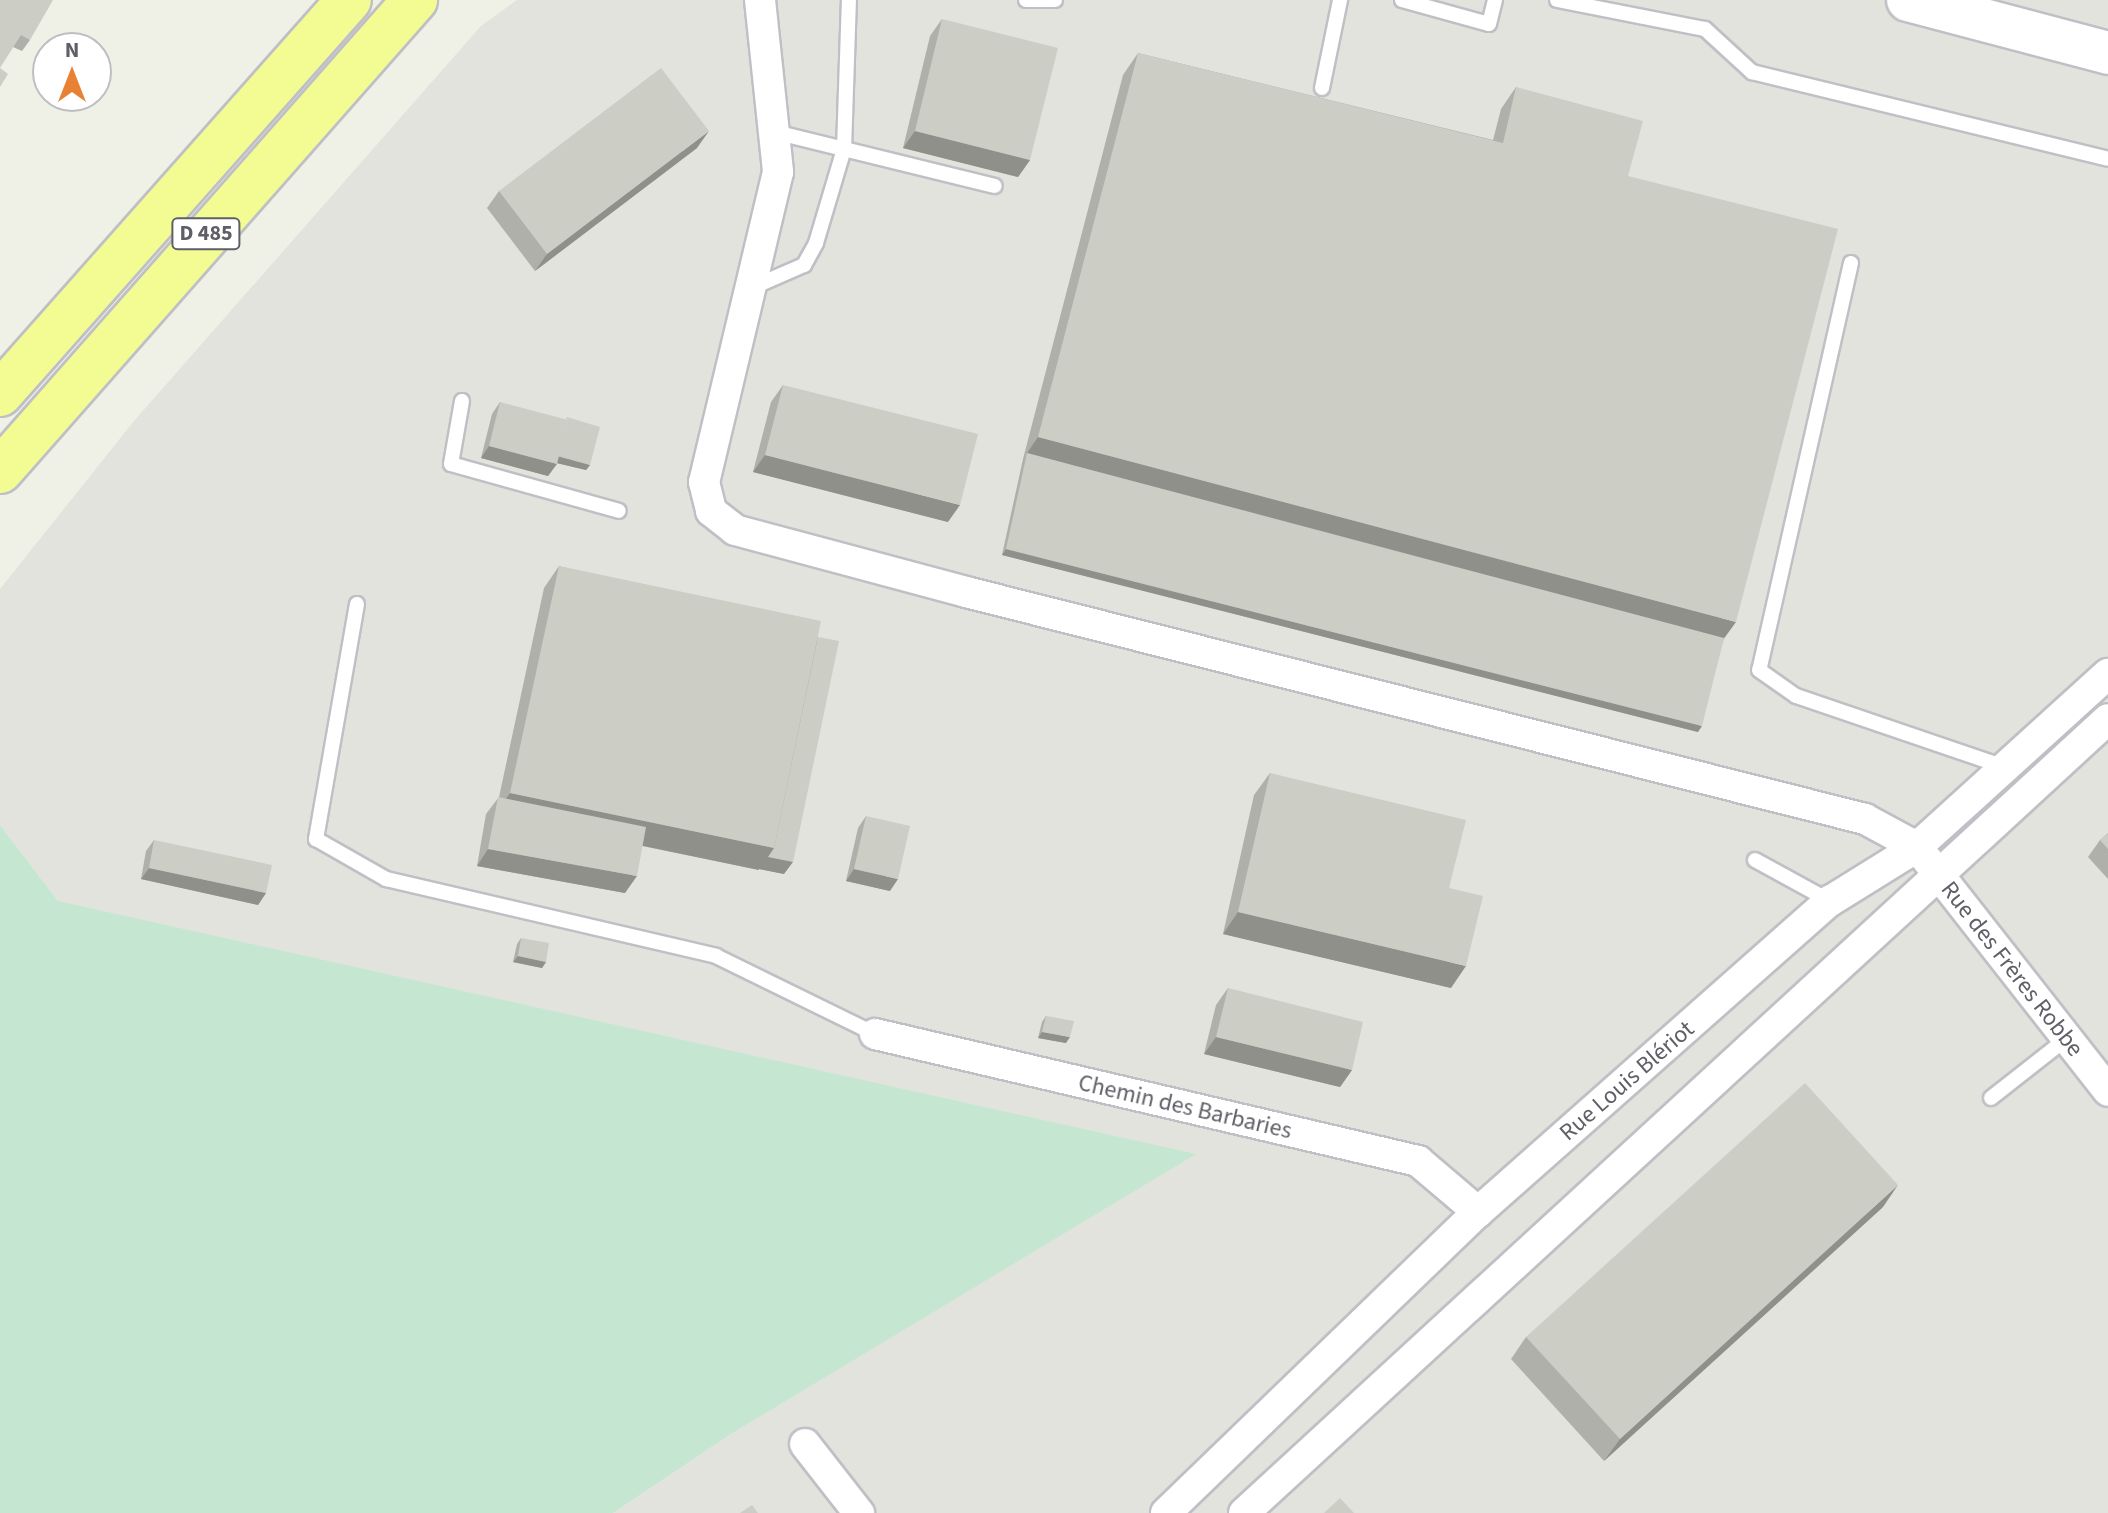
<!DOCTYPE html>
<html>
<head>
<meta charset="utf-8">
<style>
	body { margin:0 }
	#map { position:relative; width:2108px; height:1513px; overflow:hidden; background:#eff1e7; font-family:"Source Sans 3",sans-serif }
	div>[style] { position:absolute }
	.industrial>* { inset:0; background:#e2e3dc }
	.green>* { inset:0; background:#c5e7d1 }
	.roads { filter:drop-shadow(2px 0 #bfbfc5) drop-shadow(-2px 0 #bfbfc5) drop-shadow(0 2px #bfbfc5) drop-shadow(0 -2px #bfbfc5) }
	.lane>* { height:14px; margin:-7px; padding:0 7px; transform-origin:7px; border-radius:7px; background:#fff }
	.street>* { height:30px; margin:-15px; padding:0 15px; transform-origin:15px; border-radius:15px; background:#fff }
	.secondary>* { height:42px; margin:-21px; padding:0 21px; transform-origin:21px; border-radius:21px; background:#fff }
	.highway>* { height:44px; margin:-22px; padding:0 22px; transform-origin:22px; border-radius:22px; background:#f3fc93 }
	.wall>* { inset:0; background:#afb0a9 }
	.shaded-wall>* { inset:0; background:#8f9089 }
	.building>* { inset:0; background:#cccdc4 }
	span { translate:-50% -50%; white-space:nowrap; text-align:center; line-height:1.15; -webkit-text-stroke:8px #fff; paint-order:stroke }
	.shield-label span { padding:2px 6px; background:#fff; border:2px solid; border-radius:6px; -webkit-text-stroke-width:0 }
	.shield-label { font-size:22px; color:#5f6067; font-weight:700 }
	.street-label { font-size:24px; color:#5f6067 }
	.north { position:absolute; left:32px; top:32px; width:80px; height:80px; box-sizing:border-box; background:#fff; border:2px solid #bfbfc2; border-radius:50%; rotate:0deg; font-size:22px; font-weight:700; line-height:32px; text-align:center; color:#5f6067 }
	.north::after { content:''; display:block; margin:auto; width:28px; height:36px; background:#e98135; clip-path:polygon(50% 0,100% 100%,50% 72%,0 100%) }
</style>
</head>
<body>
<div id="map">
	<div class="industrial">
		<div style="clip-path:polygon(517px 0,2108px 0,2108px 1513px,613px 1513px,734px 1432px,58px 901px,0 825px,0 589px,134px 421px,481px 26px)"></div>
	</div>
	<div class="green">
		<div style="clip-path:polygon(0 825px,58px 901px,1196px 1154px,734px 1432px,613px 1513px,0 1513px)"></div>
	</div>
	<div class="roads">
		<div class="lane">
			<div style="left:1026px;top:0;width:29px"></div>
			<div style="left:1402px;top:0;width:90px;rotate:15.4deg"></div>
			<div style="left:1489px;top:24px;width:25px;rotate:-76deg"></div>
			<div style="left:1557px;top:0;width:151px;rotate:11.1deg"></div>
			<div style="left:1705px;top:29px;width:64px;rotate:42.5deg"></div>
			<div style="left:1752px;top:72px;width:366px;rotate:13.7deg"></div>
			<div style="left:1322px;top:88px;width:90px;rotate:-78.4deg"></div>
			<div style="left:779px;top:133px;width:222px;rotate:13.8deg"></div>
			<div style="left:1851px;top:263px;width:417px;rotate:102.7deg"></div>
			<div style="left:1759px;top:670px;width:45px;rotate:35.1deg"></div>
			<div style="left:1796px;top:696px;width:220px;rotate:18.8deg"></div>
			<div style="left:751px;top:288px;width:58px;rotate:-23.5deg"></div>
			<div style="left:804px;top:265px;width:25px;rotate:-61deg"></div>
			<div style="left:816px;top:243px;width:98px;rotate:-73.4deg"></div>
			<div style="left:844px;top:149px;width:149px;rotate:-88.1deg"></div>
			<div style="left:462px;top:401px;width:64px;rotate:99.9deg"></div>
			<div style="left:451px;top:464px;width:174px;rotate:15.6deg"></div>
			<div style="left:357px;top:604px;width:239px;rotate:99.9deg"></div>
			<div style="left:316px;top:839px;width:81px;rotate:29.7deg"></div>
			<div style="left:386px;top:879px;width:339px;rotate:13.1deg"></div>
			<div style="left:716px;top:956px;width:177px;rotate:26.1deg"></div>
			<div style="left:1755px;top:860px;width:85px;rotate:28.7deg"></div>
			<div style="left:1991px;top:1098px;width:95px;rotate:-38.2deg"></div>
		</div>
		<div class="street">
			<div style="left:760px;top:0;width:173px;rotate:84deg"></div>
			<div style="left:778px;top:172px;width:319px;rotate:103.4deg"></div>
			<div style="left:704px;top:482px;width:30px;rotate:76deg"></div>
			<div style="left:711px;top:511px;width:31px;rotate:38deg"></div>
			<div style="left:735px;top:530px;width:239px;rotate:15deg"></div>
			<div style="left:966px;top:592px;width:927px;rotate:14.17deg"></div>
			<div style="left:1865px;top:819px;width:59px;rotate:28.3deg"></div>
			<div style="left:1917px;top:847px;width:310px;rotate:51.9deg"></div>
			<div style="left:875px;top:1034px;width:558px;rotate:13.16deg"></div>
			<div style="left:1418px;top:1161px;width:79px;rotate:40.4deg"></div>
			<div style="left:805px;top:1444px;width:88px;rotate:52deg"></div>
			<div style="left:1166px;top:1513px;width:434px;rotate:-44deg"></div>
			<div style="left:1478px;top:1212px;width:470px;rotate:-41.5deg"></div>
			<div style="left:1830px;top:901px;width:102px;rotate:-31.8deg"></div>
			<div style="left:1917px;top:847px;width:258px;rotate:-42.2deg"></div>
			<div style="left:1244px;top:1513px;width:1173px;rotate:-42.58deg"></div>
		</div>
		<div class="secondary">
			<div style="left:1908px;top:0;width:207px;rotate:14.8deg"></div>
		</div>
		<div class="highway">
			<div style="left:0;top:394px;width:526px;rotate:-48.47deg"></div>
			<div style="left:0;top:471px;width:628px;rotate:-48.62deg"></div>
		</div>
	</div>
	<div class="wall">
		<div style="clip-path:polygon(0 0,30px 40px,22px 51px,13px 47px)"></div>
		<div style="clip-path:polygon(942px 19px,1030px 160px,1018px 177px,903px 148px,930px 36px)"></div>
		<div style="clip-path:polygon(1138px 53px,1493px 140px,1501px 109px,1516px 87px,1628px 176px,1724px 638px,1698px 732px,1002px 555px,1023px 459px,1123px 75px)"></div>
		<div style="clip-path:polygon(697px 148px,535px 271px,487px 208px,499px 191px)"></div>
		<div style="clip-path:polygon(783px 385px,948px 522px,753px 472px,771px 402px)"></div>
		<div style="clip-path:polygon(500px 402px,590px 465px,586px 470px,557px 463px,548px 476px,481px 458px,492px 414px)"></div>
		<div style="clip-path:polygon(559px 566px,818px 637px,784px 874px,759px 869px,759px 870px,642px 846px,625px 893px,477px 866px,486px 814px,499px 797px,544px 588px)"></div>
		<div style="clip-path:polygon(1270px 773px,1449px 888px,1451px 988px,1223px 934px,1254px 795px)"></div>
		<div style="clip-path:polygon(866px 816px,890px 891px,846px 881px,858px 828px)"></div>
		<div style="clip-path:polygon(2108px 833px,2108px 879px,2088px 857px,2100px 840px)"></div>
		<div style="clip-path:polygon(154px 840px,266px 893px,258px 905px,141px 879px,146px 851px)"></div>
		<div style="clip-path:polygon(521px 938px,546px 962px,542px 968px,513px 962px,517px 944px)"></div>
		<div style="clip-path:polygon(1228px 988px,1352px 1070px,1340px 1087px,1204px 1054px,1216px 1005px)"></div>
		<div style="clip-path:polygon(1046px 1016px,1066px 1043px,1038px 1038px,1042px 1022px)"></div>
		<div style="clip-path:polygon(1883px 1207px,1604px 1461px,1511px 1359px,1526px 1337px)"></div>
	</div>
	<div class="shaded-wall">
		<div style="clip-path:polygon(709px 131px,697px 148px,535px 271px,547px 254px)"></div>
		<div style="clip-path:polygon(915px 131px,1030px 160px,1018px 177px,903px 148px)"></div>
		<div style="clip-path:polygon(1038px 437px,1736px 622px,1720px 644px,1027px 453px)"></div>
		<div style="clip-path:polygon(489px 446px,557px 464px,548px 476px,481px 458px)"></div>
		<div style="clip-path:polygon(765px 455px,960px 505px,948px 522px,753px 472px)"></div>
		<div style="clip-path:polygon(556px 456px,590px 465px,586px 470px,552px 462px)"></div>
		<div style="clip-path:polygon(1006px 549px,1702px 726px,1698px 732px,1002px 555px)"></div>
		<div style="clip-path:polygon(510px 793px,774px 848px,793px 862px,784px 874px,759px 869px,759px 870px,495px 815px)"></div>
		<div style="clip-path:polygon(488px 849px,637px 876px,625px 893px,477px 866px)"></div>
		<div style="clip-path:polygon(149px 868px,266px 893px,258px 905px,141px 879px)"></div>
		<div style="clip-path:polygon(854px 869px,898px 879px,890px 891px,846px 881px)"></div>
		<div style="clip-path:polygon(1238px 912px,1466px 966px,1451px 988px,1223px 934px)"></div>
		<div style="clip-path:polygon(518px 956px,546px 962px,542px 968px,513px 962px)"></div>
		<div style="clip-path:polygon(1042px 1032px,1070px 1037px,1066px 1043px,1038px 1038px)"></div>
		<div style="clip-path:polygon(1216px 1037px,1352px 1070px,1340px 1087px,1204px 1054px)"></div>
		<div style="clip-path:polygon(1898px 1185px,1883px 1207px,1604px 1461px,1620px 1439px)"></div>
	</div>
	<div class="building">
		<div style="clip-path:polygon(0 0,53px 0,30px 40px,21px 35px,0 68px)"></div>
		<div style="clip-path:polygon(942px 19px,1058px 48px,1030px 160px,915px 131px)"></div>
		<div style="clip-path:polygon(1138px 53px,1503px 143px,1516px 87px,1643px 121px,1628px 176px,1838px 229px,1736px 622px,1038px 437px)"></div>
		<div style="clip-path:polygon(0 68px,8px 74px,0 87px)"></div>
		<div style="clip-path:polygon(661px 68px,709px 131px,547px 254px,499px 191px)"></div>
		<div style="clip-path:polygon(783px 385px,978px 434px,960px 505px,765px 455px)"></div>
		<div style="clip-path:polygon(500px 402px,568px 420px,557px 464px,489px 446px)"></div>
		<div style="clip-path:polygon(567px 417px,600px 427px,590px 465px,558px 456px,568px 420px,566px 419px)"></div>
		<div style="clip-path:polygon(1027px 453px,1724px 638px,1702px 726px,1006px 549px)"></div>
		<div style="clip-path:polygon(559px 566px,821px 621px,774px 848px,510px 793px)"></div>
		<div style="clip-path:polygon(818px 637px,839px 641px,793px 862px,768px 857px,774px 848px)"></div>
		<div style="clip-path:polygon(1270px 773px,1466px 820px,1449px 888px,1483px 896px,1466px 966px,1238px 912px)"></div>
		<div style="clip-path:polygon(498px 797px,646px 827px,637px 876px,488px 849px)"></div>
		<div style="clip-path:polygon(866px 816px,910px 826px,898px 879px,854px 869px)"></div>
		<div style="clip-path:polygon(2108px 833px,2108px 849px,2100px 840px)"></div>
		<div style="clip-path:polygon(154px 840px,272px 865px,266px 893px,149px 868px)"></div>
		<div style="clip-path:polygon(521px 938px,549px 943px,546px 962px,518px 956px)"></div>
		<div style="clip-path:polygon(1228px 988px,1363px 1022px,1352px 1070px,1216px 1037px)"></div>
		<div style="clip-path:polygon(1046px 1016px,1074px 1021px,1070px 1037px,1042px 1032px)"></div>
		<div style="clip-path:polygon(1805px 1083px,1898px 1185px,1620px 1439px,1526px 1337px)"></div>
		<div style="clip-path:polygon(1340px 1498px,1354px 1513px,1324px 1513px)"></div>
		<div style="clip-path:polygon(752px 1505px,758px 1513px,740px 1513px)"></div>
	</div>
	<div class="shield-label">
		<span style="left:206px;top:234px">D 485</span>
	</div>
	<div class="street-label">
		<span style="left:2012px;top:969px;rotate:52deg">Rue des Frères Robbe</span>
		<span style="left:1627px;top:1081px;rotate:-41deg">Rue Louis Blériot</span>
		<span style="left:1185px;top:1107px;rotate:13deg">Chemin des Barbaries</span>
	</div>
	<div class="north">N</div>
</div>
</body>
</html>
